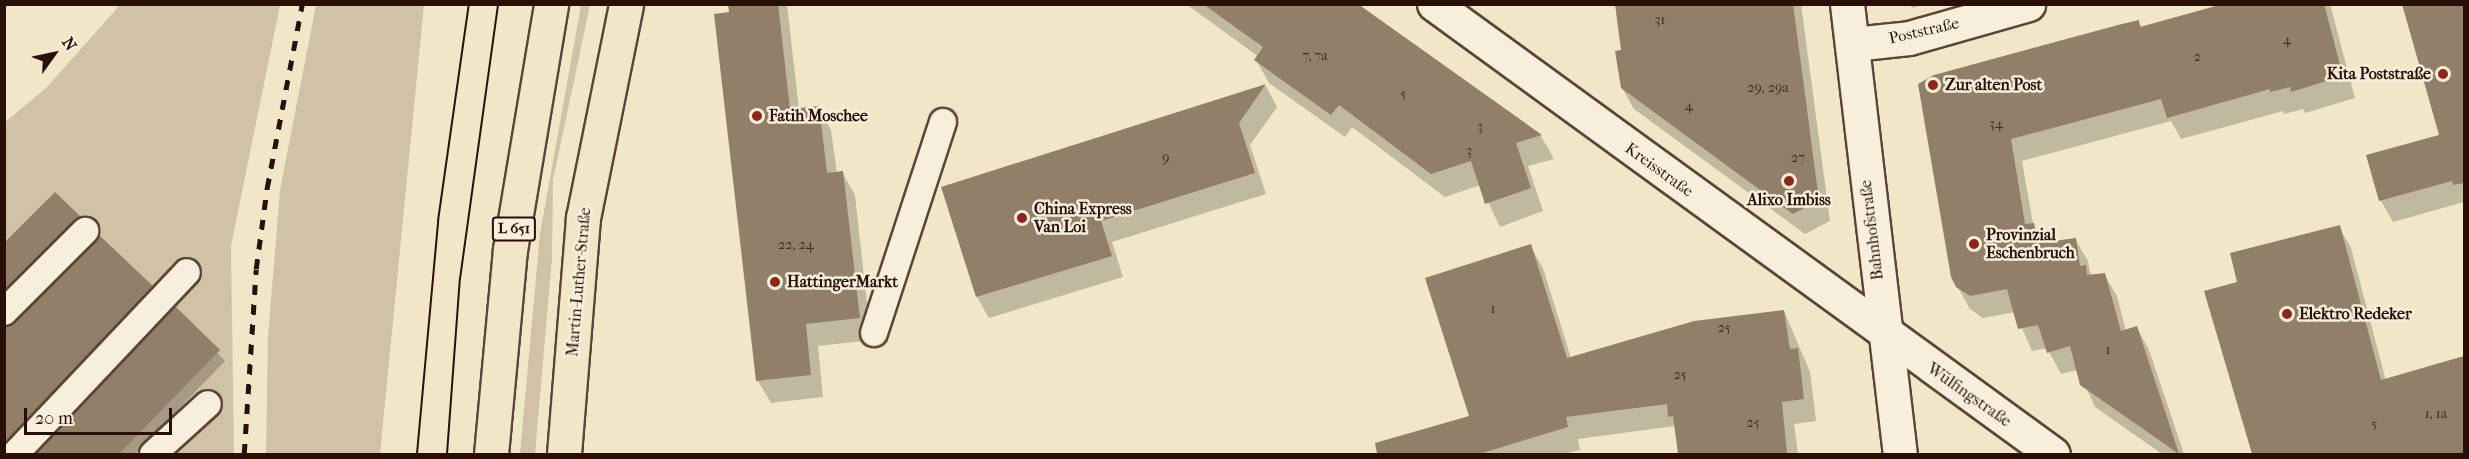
<!DOCTYPE html>
<html>
<head>
<meta charset="utf-8">
<style>
	body { margin:0 }
	#map { position:relative; width:2469px; height:459px; overflow:hidden; background:#f2e6c8; font-family:"IM FELL French Canon",serif }
	div>[style] { position:absolute }
	.green>* { inset:0; background:#d0c1a7 }
	.shadow>* { inset:0; background:#0003 }
	.building>* { inset:0; background:#927f6a }
	.roads { filter:drop-shadow(2px 0 #5b4536) drop-shadow(-2px 0 #5b4536) drop-shadow(0 2px #5b4536) drop-shadow(0 -2px #5b4536) }
	.lane>* { height:26px; margin:-13px; padding:0 13px; transform-origin:13px; border-radius:13px; background:#f7efdb }
	.street>* { height:33px; margin:-16.5px; padding:0 16.5px; transform-origin:16.5px; border-radius:16.5px; background:#f7efdb }
	.primary>* { height:33px; margin:-16.5px; padding:0 16.5px; transform-origin:16.5px; border-radius:16.5px; background:#f2e6c8 }
	.tram>* { height:1.5px; margin:-0.75px; padding:0 0.75px; transform-origin:0.75px; border-radius:0.75px; background:#290f05 }
	.rail>* { height:4.5px; margin-top:-2.25px; transform-origin:0; background:repeating-linear-gradient(90deg,#290f05 0 10px,transparent 0 20px) }
	.dots>* { width:16px; height:16px; translate:-50% -50%; box-sizing:border-box; border:3px solid #f7efdb; border-radius:50% }
	span { translate:-50% -50%; white-space:nowrap; text-align:center; line-height:1.15; -webkit-text-stroke:5px #f7efdb; paint-order:stroke }
	.number-label { font-size:14px; color:#432b1e }
	.number-label span { -webkit-text-stroke-width:0 }
	.shield-label span { padding:2px 4px; background:#f7efdb; border:2px solid; border-radius:4px; -webkit-text-stroke-width:0 }
	.shield-label { font-size:15px; color:#290f05; font-weight:700 }
	.street-label { font-size:16px; color:#290f05 }
	.poi-label { font-size:16px; color:#290f05; font-weight:700 }
	.right { translate:-100% -50%; text-align:right }
	.left { translate:0 -50%; text-align:left }
	.frame { position:absolute; inset:0; border:6px solid #290f05; pointer-events:none }
	.north { position:absolute; left:24px; top:24px; width:60px; height:60px; -webkit-text-stroke:4px #f7efdb; paint-order:stroke; rotate:57deg; font-size:16px; font-weight:700; line-height:24px; text-align:center; color:#290f05 }
	.north::after { content:''; display:block; margin:auto; width:21px; height:27px; background:#290f05; clip-path:polygon(50% 0,100% 100%,50% 72%,0 100%) }
	.scale { position:absolute; left:24px; top:408px; width:148px; height:27px; box-sizing:border-box; border:3px solid #290f05; border-top:0; padding-left:8px; font-size:18px; line-height:21px; white-space:nowrap; color:#290f05; -webkit-text-stroke:4px #f7efdb; paint-order:stroke }
</style>
</head>
<body>
<div id="map">
	<div class="green">
		<div style="clip-path:polygon(120px 5px,280px 5px,231px 246px,234px 454px,5px 454px,4px 123px,46px 88px)"></div>
		<div style="clip-path:polygon(316px 5px,424px 5px,380px 454px,266px 454px,268px 337px,280px 190px)"></div>
		<div style="clip-path:polygon(581px 5px,590px 5px,553px 180px,552px 258px,535px 454px,520px 454px,540px 234px)"></div>
	</div>
	<div class="shadow">
		<div style="clip-path:polygon(730px 4px,787px 4px,799px 110px,819px 108px,831px 130px,837px 173px,842px 172px,855px 195px,871px 340px,818px 346px,823px 397px,771px 403px,758px 381px)"></div>
		<div style="clip-path:polygon(1186px 4px,1355px 4px,1541px 136px,1554px 159px,1528px 166px,1543px 211px,1500px 227px,1480px 185px,1445px 197px,1352px 127px,1345px 137px,1269px 83px,1256px 60px,1259px 57px)"></div>
		<div style="clip-path:polygon(1617px 4px,1801px 4px,1830px 221px,1805px 234px,1634px 109px,1622px 88px,1623px 51px)"></div>
		<div style="clip-path:polygon(1910px 4px,1925px 4px,1912px 8px)"></div>
		<div style="clip-path:polygon(2229px 4px,2330px 4px,2355px 98px,2305px 113px,2303px 109px,2284px 114px,2283px 111px,2181px 139px,2171px 121px,2022px 161px,2033px 224px,2044px 244px,2075px 239px,2088px 261px,2091px 276px,2104px 274px,2117px 296px,2126px 331px,2137px 328px,2149px 350px,2184px 454px,2162px 454px,2095px 407px,2078px 370px,2061px 374px,2047px 348px,2032px 351px,2015px 312px,1983px 318px,1970px 309px,1952px 277px,1920px 85px,2138px 21px,2142px 28px)"></div>
		<div style="clip-path:polygon(2404px 4px,2464px 4px,2464px 202px,2393px 222px,2381px 201px,2368px 156px,2440px 136px)"></div>
		<div style="clip-path:polygon(1266px 86px,1277px 107px,1250px 145px,1266px 194px,1112px 242px,1123px 277px,989px 318px,977px 297px,943px 188px)"></div>
		<div style="clip-path:polygon(79px 218px,85px 228px,4px 307px,4px 245px)"></div>
		<div style="clip-path:polygon(2339px 227px,2351px 248px,2386px 381px,2464px 358px,2464px 454px,2253px 454px,2206px 292px,2239px 283px)"></div>
		<div style="clip-path:polygon(1530px 246px,1543px 268px,1571px 358px,1784px 311px,1810px 372px,1816px 421px,1794px 424px,1798px 454px,1679px 454px,1675px 426px,1578px 439px,1580px 450px,1564px 454px,1407px 454px,1402px 437px,1471px 417px)"></div>
		<div style="clip-path:polygon(152px 287px,158px 297px,4px 454px,4px 327px)"></div>
		<div style="clip-path:polygon(175px 309px,225px 361px,135px 454px,37px 454px)"></div>
	</div>
	<div class="building">
		<div style="clip-path:polygon(728px 4px,778px 4px,790px 109px,819px 106px,827px 173px,843px 171px,860px 318px,806px 324px,811px 375px,756px 381px,714px 14px,729px 12px)"></div>
		<div style="clip-path:polygon(1203px 4px,1358px 4px,1542px 135px,1516px 143px,1531px 188px,1485px 204px,1471px 161px,1431px 174px,1339px 105px,1331px 115px,1254px 60px,1263px 47px)"></div>
		<div style="clip-path:polygon(1615px 4px,1793px 4px,1819px 200px,1793px 214px,1621px 88px,1615px 51px,1621px 50px)"></div>
		<div style="clip-path:polygon(2223px 4px,2324px 4px,2343px 76px,2291px 92px,2290px 87px,2270px 92px,2270px 89px,2167px 118px,2161px 99px,2011px 139px,2025px 224px,2034px 223px,2038px 243px,2076px 238px,2080px 266px,2086px 265px,2087px 275px,2105px 273px,2121px 331px,2137px 326px,2179px 454px,2080px 385px,2070px 346px,2047px 353px,2038px 325px,2018px 329px,2007px 289px,1970px 296px,1956px 287px,1951px 277px,1918px 84px,1934px 75px,2118px 25px,2139px 20px,2140px 27px)"></div>
		<div style="clip-path:polygon(2402px 4px,2464px 4px,2464px 183px,2453px 185px,2452px 181px,2379px 201px,2366px 155px,2439px 135px)"></div>
		<div style="clip-path:polygon(1266px 84px,1239px 123px,1255px 173px,1101px 221px,1112px 256px,976px 297px,941px 187px)"></div>
		<div style="clip-path:polygon(55px 192px,81px 217px,4px 290px,4px 243px)"></div>
		<div style="clip-path:polygon(2340px 225px,2381px 380px,2464px 356px,2464px 454px,2252px 454px,2204px 291px,2237px 282px,2230px 253px)"></div>
		<div style="clip-path:polygon(99px 235px,153px 286px,4px 443px,4px 327px,15px 323px)"></div>
		<div style="clip-path:polygon(1531px 244px,1567px 358px,1694px 321px,1784px 310px,1790px 349px,1798px 348px,1804px 399px,1782px 402px,1787px 454px,1678px 454px,1673px 416px,1668px 417px,1667px 404px,1566px 417px,1568px 427px,1479px 454px,1377px 454px,1375px 443px,1469px 416px,1425px 278px)"></div>
		<div style="clip-path:polygon(175px 306px,220px 350px,119px 454px,35px 454px)"></div>
	</div>
	<div class="roads">
		<div class="lane">
			<div style="left:4px;top:312px;width:115px;rotate:-45deg"></div>
			<div style="left:874px;top:333px;width:222px;rotate:-71.9deg"></div>
			<div style="left:15px;top:454px;width:250px;rotate:-46.6deg"></div>
			<div style="left:153px;top:454px;width:74px;rotate:-42.3deg"></div>
		</div>
		<div class="street">
			<div style="left:1434px;top:4px;width:765px;rotate:36.02deg"></div>
			<div style="left:1847px;top:4px;width:453px;rotate:83.3deg"></div>
			<div style="left:1853px;top:44px;width:56px;rotate:-6.1deg"></div>
			<div style="left:1909px;top:38px;width:124px;rotate:-15.9deg"></div>
		</div>
		<div class="primary">
			<div style="left:491px;top:454px;width:205px;rotate:-84.7deg"></div>
			<div style="left:510px;top:250px;width:249px;rotate:-80.5deg"></div>
			<div style="left:564px;top:454px;width:237px;rotate:-85.4deg"></div>
			<div style="left:583px;top:218px;width:218px;rotate:-78.6deg"></div>
		</div>
	</div>
	<div class="tram">
		<div style="left:417px;top:454px;width:234px;rotate:-84.8deg"></div>
		<div style="left:438px;top:221px;width:219px;rotate:-81.9deg"></div>
		<div style="left:447px;top:454px;width:175px;rotate:-85.8deg"></div>
		<div style="left:460px;top:279px;width:278px;rotate:-82.1deg"></div>
	</div>
	<div class="rail">
		<div style="left:244px;top:454px;width:185px;rotate:-86.3deg"></div>
		<div style="left:256px;top:269px;width:82px;rotate:-82.3deg"></div>
		<div style="left:267px;top:188px;width:187px;rotate:-79.2deg"></div>
	</div>
	<div class="dots">
		<div style="left:2443px;top:74px;background:#8f2418"></div>
		<div style="left:1933px;top:85px;background:#8f2418"></div>
		<div style="left:757px;top:116px;background:#8f2418"></div>
		<div style="left:1789px;top:181px;background:#8f2418"></div>
		<div style="left:1022px;top:218px;background:#8f2418"></div>
		<div style="left:1974px;top:244px;background:#8f2418"></div>
		<div style="left:775px;top:282px;background:#8f2418"></div>
		<div style="left:2287px;top:314px;background:#8f2418"></div>
	</div>
	<div class="number-label">
		<span style="left:1660px;top:20px">31</span>
		<span style="left:2287px;top:40px">4</span>
		<span style="left:1315px;top:56px">7, 7a</span>
		<span style="left:2197px;top:57px">2</span>
		<span style="left:1768px;top:88px">29, 29a</span>
		<span style="left:1403px;top:94px">5</span>
		<span style="left:1689px;top:106px">4</span>
		<span style="left:1996px;top:124px">34</span>
		<span style="left:1480px;top:127px">3</span>
		<span style="left:1469px;top:151px">3</span>
		<span style="left:1166px;top:158px">9</span>
		<span style="left:1798px;top:158px">27</span>
		<span style="left:796px;top:245px">22, 24</span>
		<span style="left:1493px;top:309px">1</span>
		<span style="left:1724px;top:328px">25</span>
		<span style="left:2108px;top:350px">1</span>
		<span style="left:1680px;top:375px">25</span>
		<span style="left:2436px;top:414px">1, 1a</span>
		<span style="left:1753px;top:423px">25</span>
		<span style="left:2374px;top:424px">5</span>
	</div>
	<div class="shield-label">
		<span style="left:514px;top:229px">L 651</span>
	</div>
	<div class="street-label">
		<span style="left:1924px;top:31px;rotate:-13deg">Poststraße</span>
		<span style="left:1659px;top:170px;rotate:36deg">Kreisstraße</span>
		<span style="left:1872px;top:230px;rotate:-97deg">Bahnhofstraße</span>
		<span style="left:579px;top:282px;rotate:-85deg">Martin-Luther-Straße</span>
		<span style="left:1969px;top:395px;rotate:35deg">Wülfingstraße</span>
	</div>
	<div class="poi-label">
		<span class="right" style="left:2431px;top:74px">Kita Poststraße</span>
		<span class="left" style="left:1945px;top:85px">Zur alten Post</span>
		<span class="left" style="left:769px;top:116px">Fatih Moschee</span>
		<span style="left:1789px;top:200px">Alixo Imbiss</span>
		<span class="left" style="left:1034px;top:218px">China Express<br>Van Loi</span>
		<span class="left" style="left:1986px;top:244px">Provinzial<br>Eschenbruch</span>
		<span class="left" style="left:787px;top:282px">HattingerMarkt</span>
		<span class="left" style="left:2299px;top:314px">Elektro Redeker</span>
	</div>
	<div class="frame"></div>
	<div class="north">N</div>
	<div class="scale">20 m</div>
</div>
</body>
</html>
